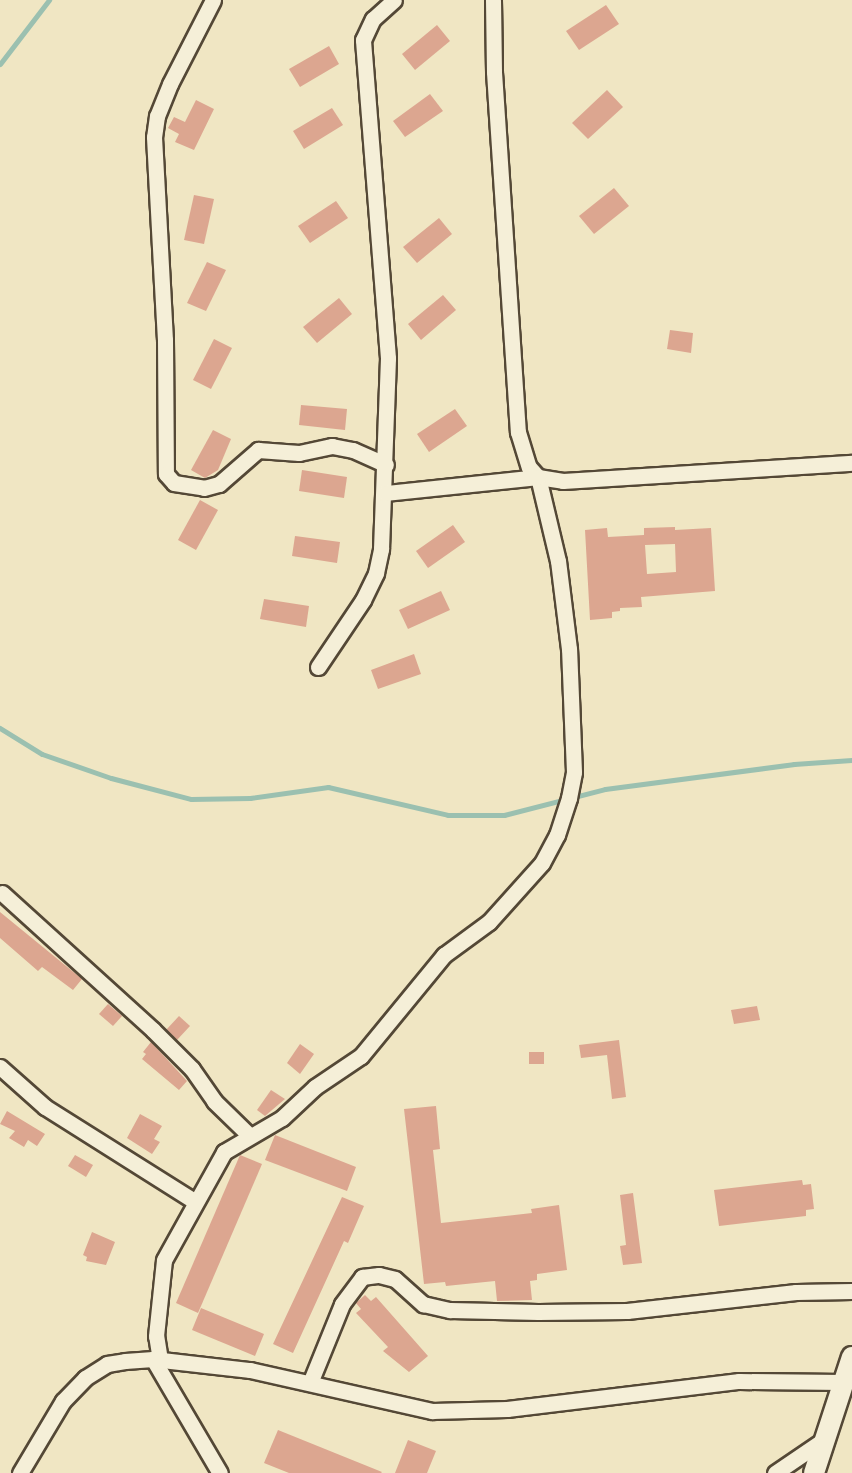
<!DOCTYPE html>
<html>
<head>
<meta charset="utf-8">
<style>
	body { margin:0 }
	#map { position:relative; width:852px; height:1473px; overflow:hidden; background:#f0e6c3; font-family:"IM FELL Great Primer",serif }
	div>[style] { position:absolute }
	.stream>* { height:5px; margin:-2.5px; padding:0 2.5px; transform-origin:2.5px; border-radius:2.5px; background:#9bc0b0 }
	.building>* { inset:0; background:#dca690 }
	.roads { filter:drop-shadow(2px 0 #544836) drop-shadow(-2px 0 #544836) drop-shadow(0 2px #544836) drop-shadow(0 -2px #544836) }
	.minor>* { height:15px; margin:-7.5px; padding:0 7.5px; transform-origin:7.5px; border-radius:7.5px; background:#f5efd8 }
	.tertiary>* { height:20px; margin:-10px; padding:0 10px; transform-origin:10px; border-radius:10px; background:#f5efd8 }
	span { translate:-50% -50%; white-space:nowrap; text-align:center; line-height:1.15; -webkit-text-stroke:6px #f5efd8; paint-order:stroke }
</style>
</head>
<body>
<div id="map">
	<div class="stream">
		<div style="left:0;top:64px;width:81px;rotate:-52.6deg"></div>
		<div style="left:0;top:728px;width:49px;rotate:31.8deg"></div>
		<div style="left:42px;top:754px;width:73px;rotate:19.2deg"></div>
		<div style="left:111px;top:778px;width:83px;rotate:14.7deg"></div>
		<div style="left:191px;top:799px;width:59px;rotate:-1deg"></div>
		<div style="left:250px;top:798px;width:79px;rotate:-8deg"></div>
		<div style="left:328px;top:787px;width:123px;rotate:13.1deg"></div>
		<div style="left:448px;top:815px;width:56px"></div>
		<div style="left:504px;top:815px;width:104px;rotate:-14.4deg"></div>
		<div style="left:605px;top:789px;width:191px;rotate:-7.5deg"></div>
		<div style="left:794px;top:764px;width:58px;rotate:-3.9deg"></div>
	</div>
	<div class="building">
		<div style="clip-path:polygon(606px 5px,619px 24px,579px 50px,566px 31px)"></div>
		<div style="clip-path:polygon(437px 25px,450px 41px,415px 70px,402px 54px)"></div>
		<div style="clip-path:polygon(329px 46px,339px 64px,300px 87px,289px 69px)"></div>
		<div style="clip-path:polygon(607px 90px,623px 107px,588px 139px,572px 123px)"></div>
		<div style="clip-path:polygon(430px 94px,443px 111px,405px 137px,393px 121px)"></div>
		<div style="clip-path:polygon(196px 100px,214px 109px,194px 150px,175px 142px,179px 134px,168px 128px,174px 117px,185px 122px)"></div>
		<div style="clip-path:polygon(332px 108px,343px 125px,304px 149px,293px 131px)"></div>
		<div style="clip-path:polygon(614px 188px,629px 206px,594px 234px,579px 216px)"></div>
		<div style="clip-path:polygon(194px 195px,214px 199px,204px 244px,184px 240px)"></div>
		<div style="clip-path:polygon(336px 201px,348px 218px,310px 243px,298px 226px)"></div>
		<div style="clip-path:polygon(439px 218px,452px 234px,417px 263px,403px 247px)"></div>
		<div style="clip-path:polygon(207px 262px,226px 270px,206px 311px,187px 303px)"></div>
		<div style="clip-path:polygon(443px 295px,456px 310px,421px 340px,408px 324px)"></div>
		<div style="clip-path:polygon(339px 298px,352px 314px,317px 343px,303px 327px)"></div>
		<div style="clip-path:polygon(670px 330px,693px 333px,691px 353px,667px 349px)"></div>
		<div style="clip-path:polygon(214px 339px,232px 348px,211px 389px,193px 380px)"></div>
		<div style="clip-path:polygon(301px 405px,347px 409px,345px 430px,299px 425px)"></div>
		<div style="clip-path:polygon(455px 409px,467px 426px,429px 452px,417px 434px)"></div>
		<div style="clip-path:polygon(213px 430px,231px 439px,218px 470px,205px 478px,191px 470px)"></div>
		<div style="clip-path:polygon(302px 470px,347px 477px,344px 498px,299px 491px)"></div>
		<div style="clip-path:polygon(200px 500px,218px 510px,196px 550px,178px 540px)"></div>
		<div style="clip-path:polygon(453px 525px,465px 542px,428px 568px,416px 551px)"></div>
		<div style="clip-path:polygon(evenodd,675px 527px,675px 530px,711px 528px,715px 591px,641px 597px,642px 607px,620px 608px,620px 611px,612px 612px,612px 618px,590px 620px,585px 530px,607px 528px,608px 537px,644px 535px,644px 528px,675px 527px,675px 544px,676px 572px,647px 574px,645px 545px,675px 544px)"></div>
		<div style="clip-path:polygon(295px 536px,340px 542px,337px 563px,292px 556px)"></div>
		<div style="clip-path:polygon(441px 591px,450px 610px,408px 629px,399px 610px)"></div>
		<div style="clip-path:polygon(264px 599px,309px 606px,306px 627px,260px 619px)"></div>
		<div style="clip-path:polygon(414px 654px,421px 674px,378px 689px,371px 670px)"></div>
		<div style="clip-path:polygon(0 912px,82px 979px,73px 990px,42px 967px,38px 971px,0 938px)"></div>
		<div style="clip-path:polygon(108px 1004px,122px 1016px,113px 1026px,99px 1014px)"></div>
		<div style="clip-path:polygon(757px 1006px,760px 1020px,734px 1024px,731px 1010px)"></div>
		<div style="clip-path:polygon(179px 1016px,190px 1026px,177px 1040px,166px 1030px)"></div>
		<div style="clip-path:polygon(619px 1040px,626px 1097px,612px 1099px,607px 1055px,581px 1058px,579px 1045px)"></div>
		<div style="clip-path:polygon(151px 1042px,187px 1081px,179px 1090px,142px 1059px,146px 1054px,143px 1052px)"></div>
		<div style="clip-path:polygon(300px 1044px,314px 1054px,300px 1074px,287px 1063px)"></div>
		<div style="clip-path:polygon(529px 1052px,544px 1052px,544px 1064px,529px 1064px)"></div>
		<div style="clip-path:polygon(271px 1090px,285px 1099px,265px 1116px,257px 1110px)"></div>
		<div style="clip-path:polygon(436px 1106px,440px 1149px,433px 1150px,441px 1223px,532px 1213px,531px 1209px,559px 1205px,567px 1270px,537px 1274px,537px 1280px,530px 1281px,532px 1300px,497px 1301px,495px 1281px,446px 1286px,445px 1282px,424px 1284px,404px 1109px)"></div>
		<div style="clip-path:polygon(7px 1111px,45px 1134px,37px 1146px,28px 1140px,24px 1147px,9px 1138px,15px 1131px,0 1124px)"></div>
		<div style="clip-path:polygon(140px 1114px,162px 1126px,154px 1139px,160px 1142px,152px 1154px,127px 1138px)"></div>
		<div style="clip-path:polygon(275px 1135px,356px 1167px,347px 1191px,265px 1160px)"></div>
		<div style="clip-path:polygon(75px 1155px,93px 1165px,86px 1177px,68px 1166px)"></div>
		<div style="clip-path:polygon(240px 1155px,262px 1164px,198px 1313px,176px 1303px)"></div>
		<div style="clip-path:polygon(802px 1180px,803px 1185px,811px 1184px,814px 1209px,806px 1210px,806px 1216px,719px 1226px,714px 1190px)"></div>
		<div style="clip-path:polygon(633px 1193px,642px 1263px,623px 1265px,620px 1246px,626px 1245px,620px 1195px)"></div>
		<div style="clip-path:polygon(342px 1197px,364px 1206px,348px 1243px,344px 1241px,293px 1353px,273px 1344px)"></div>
		<div style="clip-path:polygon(92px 1232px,115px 1242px,106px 1265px,86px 1261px,87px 1257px,83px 1255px)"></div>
		<div style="clip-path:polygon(365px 1295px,371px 1301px,376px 1297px,428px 1356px,409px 1372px,383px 1351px,388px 1347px,356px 1313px,361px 1309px,356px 1303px)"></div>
		<div style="clip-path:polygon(201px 1308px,264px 1334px,255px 1356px,192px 1330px)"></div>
		<div style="clip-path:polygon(278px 1430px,382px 1472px,381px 1473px,289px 1473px,264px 1463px)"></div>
		<div style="clip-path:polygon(408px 1440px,436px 1451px,427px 1473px,395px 1473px)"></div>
	</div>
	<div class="roads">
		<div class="minor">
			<div style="left:213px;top:0;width:94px;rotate:117.1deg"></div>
			<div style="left:170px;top:84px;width:35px;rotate:112deg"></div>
			<div style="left:157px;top:116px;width:21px;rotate:98deg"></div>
			<div style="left:154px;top:137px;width:203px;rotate:86.9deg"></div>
			<div style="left:165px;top:340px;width:134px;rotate:89.6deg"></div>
			<div style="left:166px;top:474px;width:12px;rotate:48deg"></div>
			<div style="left:174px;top:483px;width:30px;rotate:9deg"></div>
			<div style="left:204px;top:488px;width:16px;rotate:-15deg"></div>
			<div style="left:219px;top:484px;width:52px;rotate:-41.1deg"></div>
			<div style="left:258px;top:450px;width:41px;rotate:4.2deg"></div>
			<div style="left:299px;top:453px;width:34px;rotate:-12deg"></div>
			<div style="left:332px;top:446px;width:21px;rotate:11deg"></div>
			<div style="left:353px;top:450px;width:36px;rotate:24deg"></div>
			<div style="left:493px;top:0;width:72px;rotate:89.2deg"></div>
			<div style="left:494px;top:72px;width:361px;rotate:86.2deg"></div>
			<div style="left:518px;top:432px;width:37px;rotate:73deg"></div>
			<div style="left:529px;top:467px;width:13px;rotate:48deg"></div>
			<div style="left:538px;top:477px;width:25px;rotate:9deg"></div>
			<div style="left:563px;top:481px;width:290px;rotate:-3.6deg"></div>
			<div style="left:318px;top:667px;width:81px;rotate:-56.1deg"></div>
			<div style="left:363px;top:600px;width:30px;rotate:-64deg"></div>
			<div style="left:376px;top:573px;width:25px;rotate:-78deg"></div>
			<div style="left:381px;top:549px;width:191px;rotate:-87.9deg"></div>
			<div style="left:388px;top:358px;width:319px;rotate:-94.5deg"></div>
			<div style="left:363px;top:40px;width:23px;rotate:-65deg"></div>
			<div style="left:373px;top:19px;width:28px;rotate:-42deg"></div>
			<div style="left:2px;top:893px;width:204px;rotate:42.2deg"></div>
			<div style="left:153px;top:1030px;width:55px;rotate:45deg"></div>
			<div style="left:192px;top:1069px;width:39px;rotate:55deg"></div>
			<div style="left:214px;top:1101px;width:50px;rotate:44.2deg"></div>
			<div style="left:0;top:1067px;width:60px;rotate:41.6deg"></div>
			<div style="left:45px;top:1107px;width:176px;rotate:32.2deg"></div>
			<div style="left:153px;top:1359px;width:132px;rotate:59.6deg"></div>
			<div style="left:160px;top:1360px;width:24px;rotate:-99deg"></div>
			<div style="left:156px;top:1336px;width:76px;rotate:-84deg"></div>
			<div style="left:164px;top:1260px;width:124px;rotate:-60.9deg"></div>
			<div style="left:224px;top:1152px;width:67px;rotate:-30.4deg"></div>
			<div style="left:282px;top:1118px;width:45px;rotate:-43.2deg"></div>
			<div style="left:315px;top:1087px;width:55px;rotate:-34deg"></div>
			<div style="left:361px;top:1056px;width:131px;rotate:-50.6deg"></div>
			<div style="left:444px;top:955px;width:56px;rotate:-36.3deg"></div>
			<div style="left:489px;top:922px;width:79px;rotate:-48.1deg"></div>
			<div style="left:542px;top:863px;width:32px;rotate:-62deg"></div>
			<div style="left:557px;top:835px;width:39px;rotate:-72deg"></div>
			<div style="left:569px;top:798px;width:26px;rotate:-79deg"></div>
			<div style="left:574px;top:772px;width:123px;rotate:-92.3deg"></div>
			<div style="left:569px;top:649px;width:89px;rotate:-97.1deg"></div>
			<div style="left:558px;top:561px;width:86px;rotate:-103.4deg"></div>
			<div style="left:538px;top:477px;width:154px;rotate:174deg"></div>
			<div style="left:310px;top:1383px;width:85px;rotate:-67.9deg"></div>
			<div style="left:342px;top:1304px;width:34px;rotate:-53deg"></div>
			<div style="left:362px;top:1277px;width:17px;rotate:-7deg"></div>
			<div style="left:379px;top:1275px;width:16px;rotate:14deg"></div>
			<div style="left:395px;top:1279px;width:38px;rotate:42deg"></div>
			<div style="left:423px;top:1304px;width:28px;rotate:13deg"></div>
			<div style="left:450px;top:1310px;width:88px;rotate:1.3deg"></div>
			<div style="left:538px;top:1312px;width:89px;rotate:-0.6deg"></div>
			<div style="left:627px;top:1311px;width:170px;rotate:-6.4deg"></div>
			<div style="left:796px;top:1292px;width:56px;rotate:-1deg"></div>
			<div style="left:20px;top:1473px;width:84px;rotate:-59.2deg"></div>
			<div style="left:63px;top:1401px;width:32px;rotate:-46deg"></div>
			<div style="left:85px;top:1378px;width:26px;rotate:-32deg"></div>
			<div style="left:107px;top:1364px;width:18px;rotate:-9deg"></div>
			<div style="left:125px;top:1361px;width:28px;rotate:-4deg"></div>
			<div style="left:153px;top:1359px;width:98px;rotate:6.5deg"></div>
			<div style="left:250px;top:1370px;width:187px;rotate:12.7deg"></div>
			<div style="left:432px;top:1411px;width:75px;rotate:-1.5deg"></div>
			<div style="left:507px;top:1409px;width:234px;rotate:-6.9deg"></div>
			<div style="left:739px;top:1381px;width:104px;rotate:0.6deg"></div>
			<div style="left:775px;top:1473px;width:60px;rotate:-34.2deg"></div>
		</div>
		<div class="tertiary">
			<div style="left:814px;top:1473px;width:122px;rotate:-71.9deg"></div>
		</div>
	</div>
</div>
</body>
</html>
